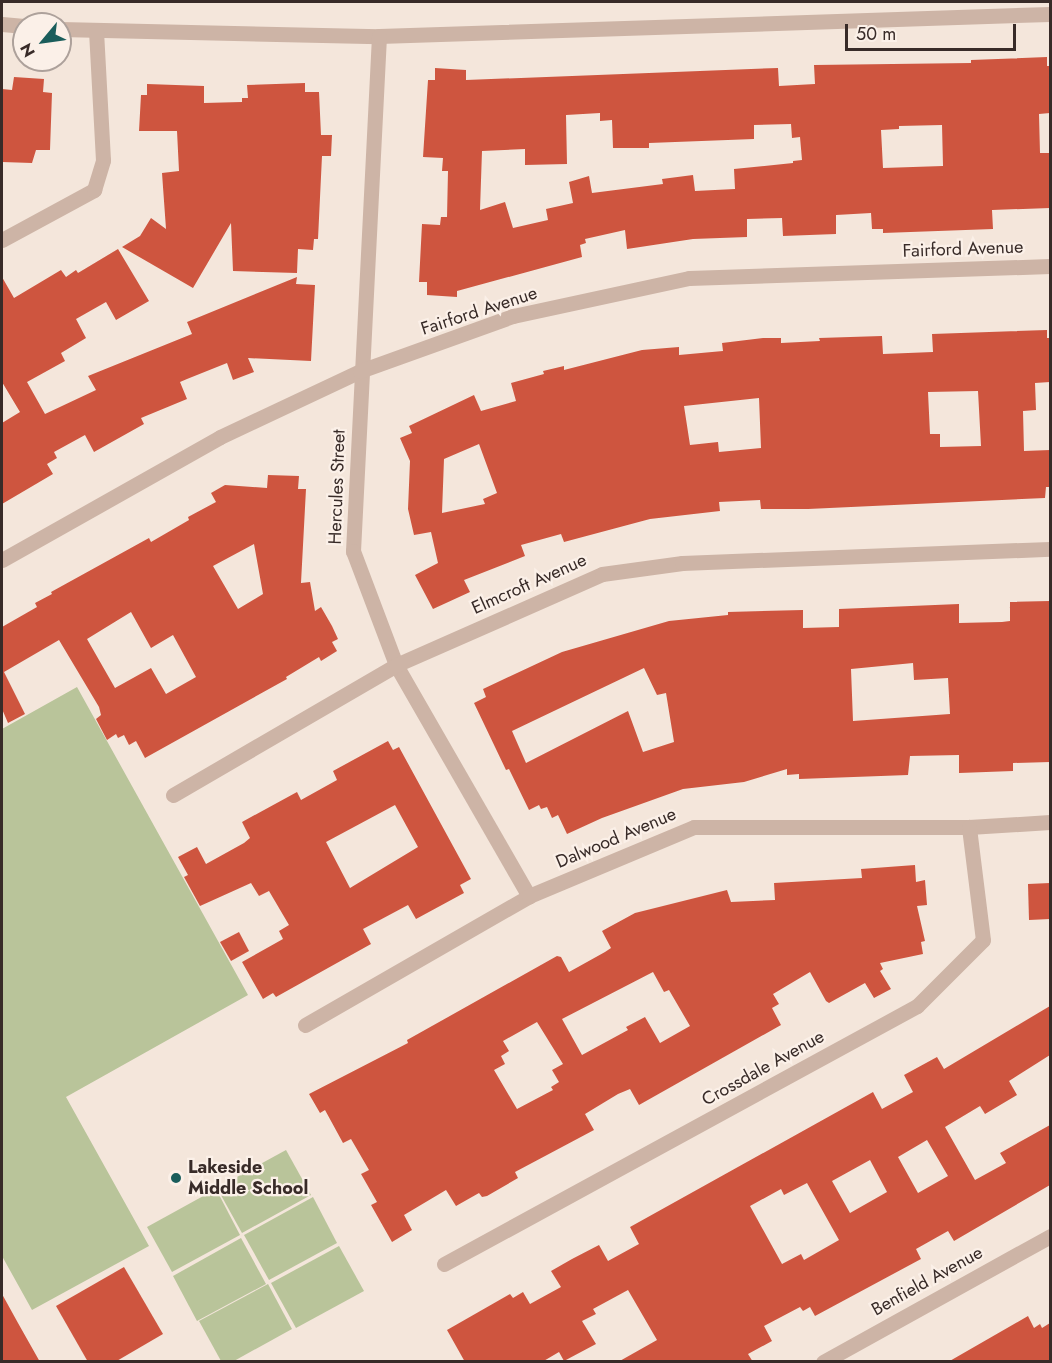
<!DOCTYPE html>
<html>
<head>
<meta charset="utf-8">
<style>
	body { margin:0 }
	#map { position:relative; width:1052px; height:1363px; overflow:hidden; background:#f4e6db; font-family:Jost,sans-serif }
	div>[style] { position:absolute }
	.green>* { inset:0; background:#b9c49a }
	.building>* { inset:0; background:#ce553f }
	.street>* { height:15px; margin:-7.5px; padding:0 7.5px; transform-origin:7.5px; border-radius:7.5px; background:#cdb4a6 }
	.dots>* { width:16px; height:16px; translate:-50% -50%; box-sizing:border-box; border:3px solid #fbf0e8; border-radius:50% }
	span { translate:-50% -50%; white-space:nowrap; text-align:center; line-height:1.15; -webkit-text-stroke:4.5px #fbf0e8; paint-order:stroke }
	.street-label { font-size:18px; color:#382b28 }
	.poi-label { font-size:18px; color:#382b28; font-weight:700 }
	.left { translate:0 -50%; text-align:left }
	.frame { position:absolute; inset:0; border:3px solid #382b28; pointer-events:none }
	.north { position:absolute; left:12px; top:12px; width:60px; height:60px; box-sizing:border-box; background:#fbf0e8; border:2px solid #ada19b; border-radius:50%; rotate:241deg; font-size:16px; font-weight:700; line-height:24px; text-align:center; color:#382b28 }
	.north::after { content:''; display:block; margin:auto; width:21px; height:27px; background:#1a5d5b; clip-path:polygon(50% 0,100% 100%,50% 72%,0 100%) }
	.scale { position:absolute; left:845px; top:24px; width:171px; height:27px; box-sizing:border-box; border:3px solid #382b28; border-top:0; padding-left:8px; font-size:18px; line-height:21px; white-space:nowrap; color:#382b28; -webkit-text-stroke:4px #fbf0e8; paint-order:stroke }
</style>
</head>
<body>
<div id="map">
	<div class="green">
		<div style="clip-path:polygon(77px 687px,248px 995px,66px 1097px,149px 1246px,32px 1310px,2px 1256px,2px 729px)"></div>
		<div style="clip-path:polygon(286px 1150px,311px 1195px,242px 1233px,217px 1188px)"></div>
		<div style="clip-path:polygon(216px 1189px,240px 1235px,172px 1272px,147px 1227px)"></div>
		<div style="clip-path:polygon(313px 1197px,337px 1243px,269px 1280px,244px 1235px)"></div>
		<div style="clip-path:polygon(241px 1238px,266px 1284px,197px 1321px,173px 1276px)"></div>
		<div style="clip-path:polygon(339px 1246px,364px 1291px,296px 1328px,271px 1283px)"></div>
		<div style="clip-path:polygon(268px 1284px,292px 1329px,234px 1361px,221px 1361px,199px 1321px)"></div>
	</div>
	<div class="building">
		<div style="clip-path:polygon(evenodd,1047px 57px,1047px 66px,1050px 66px,1050px 113px,1039px 114px,1040px 153px,1050px 153px,1050px 208px,992px 210px,993px 229px,883px 233px,883px 229px,872px 229px,871px 213px,836px 215px,836px 234px,783px 236px,782px 218px,747px 219px,747px 237px,693px 239px,627px 249px,625px 230px,585px 239px,586px 243px,580px 245px,582px 257px,457px 291px,457px 297px,427px 295px,427px 282px,419px 282px,422px 224px,440px 225px,441px 217px,447px 217px,448px 171px,442px 171px,443px 158px,423px 157px,428px 80px,435px 80px,435px 68px,466px 70px,466px 80px,778px 68px,779px 86px,815px 84px,814px 65px,971px 63px,971px 60px,1047px 57px,600px 113px,600px 121px,612px 120px,613px 148px,649px 148px,649px 143px,754px 139px,754px 125px,791px 124px,792px 138px,800px 137px,802px 160px,793px 161px,793px 163px,734px 169px,735px 189px,695px 191px,693px 175px,662px 179px,663px 184px,592px 193px,589px 176px,569px 182px,573px 203px,546px 209px,548px 220px,513px 228px,505px 202px,480px 210px,482px 151px,525px 149px,525px 165px,567px 164px,566px 115px,600px 113px,1047px 57px,942px 125px,943px 166px,883px 168px,881px 130px,899px 129px,899px 126px,942px 125px)"></div>
		<div style="clip-path:polygon(14px 77px,44px 79px,43px 92px,52px 93px,50px 150px,36px 150px,32px 163px,2px 162px,2px 89px,12px 90px)"></div>
		<div style="clip-path:polygon(305px 83px,305px 92px,319px 92px,321px 135px,332px 135px,331px 156px,322px 156px,318px 239px,314px 239px,313px 250px,298px 249px,297px 273px,233px 271px,231px 223px,193px 288px,122px 247px,140px 236px,151px 218px,166px 229px,162px 173px,179px 171px,177px 131px,139px 131px,141px 95px,147px 95px,147px 84px,204px 86px,204px 103px,242px 102px,242px 98px,248px 98px,247px 85px)"></div>
		<div style="clip-path:polygon(118px 249px,149px 301px,116px 320px,106px 302px,76px 319px,86px 338px,61px 353px,65px 361px,27px 382px,45px 414px,96px 390px,88px 376px,192px 334px,187px 322px,297px 277px,296px 284px,315px 285px,311px 361px,248px 358px,254px 372px,233px 380px,227px 363px,187px 379px,180px 382px,187px 399px,141px 418px,144px 424px,94px 452px,85px 435px,54px 452px,57px 458px,47px 464px,53px 474px,2px 504px,2px 423px,20px 412px,2px 382px,2px 277px,14px 298px,61px 270px,66px 277px,76px 270px,78px 273px)"></div>
		<div style="clip-path:polygon(evenodd,1047px 330px,1047px 338px,1050px 338px,1050px 382px,1035px 383px,1036px 410px,1023px 411px,1024px 451px,1050px 450px,1050px 487px,1046px 487px,1045px 498px,808px 509px,761px 509px,760px 500px,719px 502px,720px 511px,650px 519px,564px 542px,561px 534px,521px 545px,525px 556px,464px 580px,470px 592px,433px 609px,415px 575px,438px 563px,431px 532px,414px 535px,408px 509px,410px 461px,400px 438px,412px 433px,409px 426px,474px 395px,481px 411px,516px 401px,511px 383px,544px 374px,543px 371px,564px 366px,564px 370px,642px 350px,679px 347px,679px 355px,723px 351px,722px 343px,763px 338px,781px 338px,781px 343px,820px 341px,819px 338px,882px 336px,883px 354px,933px 352px,932px 334px,1047px 330px,978px 391px,981px 446px,940px 447px,940px 434px,930px 434px,928px 392px,978px 391px,1047px 330px,759px 398px,761px 448px,719px 452px,718px 442px,690px 445px,684px 406px,759px 398px,1047px 330px,479px 444px,497px 493px,483px 499px,485px 504px,442px 513px,444px 459px,479px 444px)"></div>
		<div style="clip-path:polygon(evenodd,268px 475px,299px 476px,298px 489px,306px 489px,301px 583px,310px 582px,315px 611px,321px 607px,332px 626px,338px 639px,332px 642px,337px 651px,321px 661px,319px 657px,286px 677px,287px 679px,145px 758px,136px 741px,129px 745px,124px 735px,118px 738px,116px 734px,107px 740px,96px 719px,101px 715px,99px 707px,59px 640px,4px 672px,25px 714px,8px 723px,2px 709px,2px 627px,37px 607px,35px 603px,52px 594px,51px 592px,149px 538px,151px 542px,189px 520px,188px 517px,216px 502px,211px 493px,225px 485px,267px 488px,268px 475px,254px 544px,263px 594px,238px 609px,213px 566px,254px 544px,268px 475px,131px 612px,151px 648px,173px 635px,196px 677px,166px 694px,151px 668px,115px 688px,87px 639px,131px 612px)"></div>
		<div style="clip-path:polygon(evenodd,1050px 601px,1050px 762px,1013px 763px,1013px 771px,959px 773px,959px 755px,910px 756px,908px 775px,799px 779px,799px 774px,787px 775px,787px 769px,744px 782px,683px 789px,602px 818px,567px 834px,558px 815px,552px 818px,547px 807px,541px 809px,539px 805px,529px 810px,509px 769px,506px 770px,474px 703px,486px 697px,483px 689px,562px 652px,669px 621px,728px 615px,728px 612px,803px 610px,803px 628px,839px 627px,839px 609px,959px 604px,959px 623px,1002px 622px,1010px 621px,1010px 602px,1050px 601px,913px 663px,914px 680px,948px 678px,950px 714px,853px 721px,851px 669px,913px 663px,1050px 601px,644px 668px,657px 695px,666px 693px,674px 742px,643px 752px,628px 711px,526px 763px,512px 731px,644px 668px)"></div>
		<div style="clip-path:polygon(evenodd,388px 741px,393px 750px,399px 747px,471px 879px,460px 885px,464px 893px,416px 919px,408px 905px,363px 929px,371px 944px,276px 997px,273px 993px,263px 999px,242px 962px,283px 939px,279px 931px,289px 925px,269px 891px,259px 896px,251px 883px,200px 906px,184px 877px,188px 875px,178px 857px,197px 847px,206px 864px,244px 843px,250px 838px,242px 822px,297px 792px,301px 800px,337px 780px,333px 771px,388px 741px,395px 805px,418px 847px,350px 888px,326px 842px,395px 805px)"></div>
		<div style="clip-path:polygon(evenodd,915px 865px,916px 882px,925px 880px,927px 905px,917px 906px,925px 941px,921px 942px,923px 954px,880px 963px,883px 969px,880px 971px,891px 989px,874px 998px,865px 983px,829px 1003px,826px 1001px,810px 972px,773px 994px,779px 1004px,772px 1008px,781px 1025px,639px 1105px,630px 1089px,618px 1094px,585px 1114px,594px 1130px,515px 1172px,518px 1178px,487px 1196px,482px 1197px,479px 1193px,456px 1206px,446px 1190px,404px 1215px,412px 1230px,392px 1242px,371px 1205px,377px 1202px,361px 1174px,369px 1170px,351px 1139px,343px 1143px,325px 1110px,320px 1113px,309px 1094px,408px 1043px,407px 1040px,557px 956px,561px 957px,569px 972px,605px 952px,611px 948px,602px 931px,635px 913px,727px 890px,731px 902px,775px 900px,774px 883px,862px 878px,861px 869px,915px 865px,653px 972px,664px 992px,669px 990px,690px 1026px,660px 1043px,645px 1017px,626px 1027px,628px 1030px,582px 1055px,562px 1019px,653px 972px,915px 865px,537px 1022px,563px 1064px,552px 1070px,559px 1082px,551px 1087px,553px 1090px,517px 1109px,494px 1070px,505px 1064px,501px 1056px,509px 1051px,503px 1041px,537px 1022px)"></div>
		<div style="clip-path:polygon(1050px 883px,1050px 919px,1029px 920px,1028px 884px)"></div>
		<div style="clip-path:polygon(239px 932px,249px 951px,231px 961px,220px 942px)"></div>
		<div style="clip-path:polygon(evenodd,1050px 1006px,1050px 1055px,1009px 1081px,1017px 1095px,985px 1114px,980px 1106px,945px 1127px,975px 1180px,1006px 1163px,1000px 1153px,1050px 1125px,1050px 1185px,954px 1241px,948px 1231px,916px 1249px,921px 1259px,815px 1316px,810px 1307px,803px 1311px,800px 1307px,764px 1326px,772px 1341px,748px 1354px,753px 1362px,618px 1362px,657px 1340px,628px 1290px,593px 1309px,596px 1314px,582px 1321px,596px 1344px,564px 1361px,559px 1352px,542px 1362px,465px 1362px,447px 1330px,510px 1294px,513px 1298px,523px 1292px,530px 1304px,561px 1287px,551px 1271px,572px 1259px,599px 1245px,608px 1261px,639px 1244px,630px 1227px,873px 1092px,882px 1109px,913px 1092px,904px 1075px,937px 1057px,944px 1069px,1050px 1006px,927px 1140px,948px 1176px,918px 1193px,898px 1157px,927px 1140px,1050px 1006px,870px 1160px,887px 1192px,850px 1213px,832px 1181px,870px 1160px,1050px 1006px,807px 1183px,839px 1240px,804px 1260px,801px 1254px,782px 1264px,750px 1206px,781px 1189px,784px 1195px,807px 1183px)"></div>
		<div style="clip-path:polygon(124px 1267px,163px 1334px,115px 1362px,88px 1362px,56px 1306px)"></div>
		<div style="clip-path:polygon(2px 1294px,18px 1323px,40px 1362px,2px 1362px)"></div>
		<div style="clip-path:polygon(1028px 1316px,1034px 1328px,1040px 1324px,1042px 1328px,1050px 1323px,1050px 1362px,948px 1362px)"></div>
	</div>
	<div class="street">
		<div style="left:2px;top:24px;width:22px;rotate:5deg"></div>
		<div style="left:60px;top:29px;width:319px;rotate:1.3deg"></div>
		<div style="left:379px;top:36px;width:671px;rotate:-1.88deg"></div>
		<div style="left:379px;top:36px;width:516px;rotate:92.89deg"></div>
		<div style="left:353px;top:551px;width:122px;rotate:69.3deg"></div>
		<div style="left:396px;top:665px;width:267px;rotate:60.1deg"></div>
		<div style="left:2px;top:240px;width:105px;rotate:-28.5deg"></div>
		<div style="left:94px;top:190px;width:31px;rotate:-73deg"></div>
		<div style="left:103px;top:160px;width:129px;rotate:-93.1deg"></div>
		<div style="left:2px;top:560px;width:250px;rotate:-29.4deg"></div>
		<div style="left:220px;top:437px;width:155px;rotate:-25.2deg"></div>
		<div style="left:360px;top:371px;width:163px;rotate:-19.8deg"></div>
		<div style="left:513px;top:316px;width:180px;rotate:-12.2deg"></div>
		<div style="left:689px;top:278px;width:361px;rotate:-1.9deg"></div>
		<div style="left:173px;top:795px;width:258px;rotate:-30.2deg"></div>
		<div style="left:396px;top:665px;width:225px;rotate:-23.8deg"></div>
		<div style="left:602px;top:574px;width:81px;rotate:-7.8deg"></div>
		<div style="left:682px;top:563px;width:368px;rotate:-2.2deg"></div>
		<div style="left:305px;top:1025px;width:258px;rotate:-29.9deg"></div>
		<div style="left:529px;top:896px;width:179px;rotate:-22.7deg"></div>
		<div style="left:694px;top:827px;width:275px"></div>
		<div style="left:969px;top:827px;width:81px;rotate:-3.5deg"></div>
		<div style="left:444px;top:1264px;width:539px;rotate:-28.61deg"></div>
		<div style="left:917px;top:1006px;width:93px;rotate:-45deg"></div>
		<div style="left:983px;top:940px;width:114px;rotate:-97.1deg"></div>
		<div style="left:823px;top:1362px;width:260px;rotate:-29deg"></div>
	</div>
	<div class="dots">
		<div style="left:176px;top:1178px;background:#1a5d5b"></div>
	</div>
	<div class="street-label">
		<span style="left:963px;top:249px;rotate:-2deg">Fairford Avenue</span>
		<span style="left:479px;top:311px;rotate:-18deg">Fairford Avenue</span>
		<span style="left:337px;top:487px;rotate:-88deg">Hercules Street</span>
		<span style="left:529px;top:584px;rotate:-24deg">Elmcroft Avenue</span>
		<span style="left:616px;top:838px;rotate:-23deg">Dalwood Avenue</span>
		<span style="left:763px;top:1068px;rotate:-29deg">Crossdale Avenue</span>
		<span style="left:927px;top:1281px;rotate:-29deg">Benfield Avenue</span>
	</div>
	<div class="poi-label">
		<span class="left" style="left:188px;top:1178px">Lakeside<br>Middle School</span>
	</div>
	<div class="frame"></div>
	<div class="north">N</div>
	<div class="scale">50 m</div>
</div>
</body>
</html>
